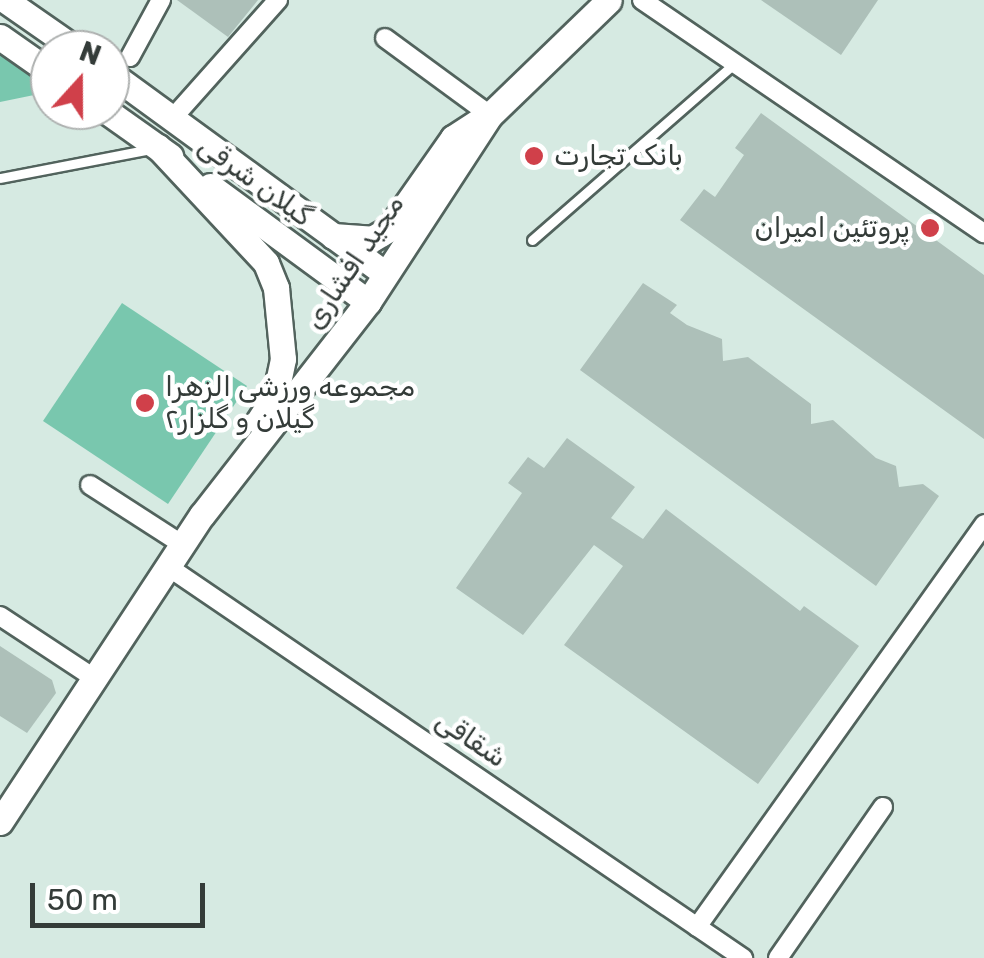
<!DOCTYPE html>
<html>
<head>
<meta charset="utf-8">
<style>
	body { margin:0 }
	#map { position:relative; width:984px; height:958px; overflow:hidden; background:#d6eae2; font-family:Rubik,"Noto Sans Arabic",sans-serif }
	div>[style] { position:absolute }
	.green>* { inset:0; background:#79c7ae }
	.building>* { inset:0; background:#adc0b9 }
	.roads { filter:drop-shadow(2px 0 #52635d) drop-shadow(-2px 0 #52635d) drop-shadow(0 2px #52635d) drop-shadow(0 -2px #52635d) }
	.service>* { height:9px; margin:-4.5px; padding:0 4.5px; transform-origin:4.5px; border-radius:4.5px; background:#fff }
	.minor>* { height:18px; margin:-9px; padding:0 9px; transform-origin:9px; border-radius:9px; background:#fff }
	.secondary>* { height:25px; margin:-12.5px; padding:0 12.5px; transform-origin:12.5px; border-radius:12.5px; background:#fff }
	.dots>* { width:28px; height:28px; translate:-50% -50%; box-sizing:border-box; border:5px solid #fff; border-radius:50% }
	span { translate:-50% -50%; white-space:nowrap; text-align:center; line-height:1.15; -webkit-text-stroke:9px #fff; paint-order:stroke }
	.poi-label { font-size:28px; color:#343c39 }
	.left { translate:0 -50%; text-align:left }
	.right { translate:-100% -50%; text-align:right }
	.street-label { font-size:28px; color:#343c39 }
	.north { position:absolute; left:30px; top:30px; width:100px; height:100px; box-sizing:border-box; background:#fff; border:2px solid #aeb1b0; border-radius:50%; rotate:21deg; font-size:28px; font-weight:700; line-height:40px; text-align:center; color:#343c39 }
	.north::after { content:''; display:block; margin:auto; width:35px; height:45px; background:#d0404a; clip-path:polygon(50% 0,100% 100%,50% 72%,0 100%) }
	.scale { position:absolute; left:30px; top:883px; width:175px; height:45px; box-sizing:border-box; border:5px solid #343c39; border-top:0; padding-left:12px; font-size:30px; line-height:35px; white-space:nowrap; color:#343c39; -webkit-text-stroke:8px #fff; paint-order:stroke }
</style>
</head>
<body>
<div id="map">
	<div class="green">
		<div style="clip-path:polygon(0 48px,50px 83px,50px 98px,39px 94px,0 102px)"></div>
		<div style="clip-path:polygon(122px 303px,247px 386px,168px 504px,43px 421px)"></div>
	</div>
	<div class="building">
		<div style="clip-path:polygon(177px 0,258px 0,228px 37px)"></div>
		<div style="clip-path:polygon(761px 0,878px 0,841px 55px)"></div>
		<div style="clip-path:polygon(761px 113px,984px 275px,984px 439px,680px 220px,704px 189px,715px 197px,744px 155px,735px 148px)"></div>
		<div style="clip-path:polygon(643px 283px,677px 305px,670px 313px,687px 325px,722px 339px,723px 361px,748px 357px,811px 404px,811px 424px,833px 420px,876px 458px,896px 466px,899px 487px,923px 484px,939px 496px,876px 586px,580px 370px)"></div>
		<div style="clip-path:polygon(567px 438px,635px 487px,611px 518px,643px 539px,666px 509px,800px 611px,804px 606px,859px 646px,758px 784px,564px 645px,623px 566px,594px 545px,523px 635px,456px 588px,522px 493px,508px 483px,528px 457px,544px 468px)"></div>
		<div style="clip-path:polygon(0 646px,52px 680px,56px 693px,27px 733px,0 716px)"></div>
	</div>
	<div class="roads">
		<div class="service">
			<div style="left:0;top:178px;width:153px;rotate:-10.9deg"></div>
			<div style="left:532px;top:240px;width:268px;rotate:-41.1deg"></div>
		</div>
		<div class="minor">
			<div style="left:642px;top:0;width:414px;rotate:34.3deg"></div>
			<div style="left:385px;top:38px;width:130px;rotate:36.3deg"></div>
			<div style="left:130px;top:57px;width:65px;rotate:-61.5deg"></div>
			<div style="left:171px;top:120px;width:161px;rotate:-48.3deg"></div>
			<div style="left:90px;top:485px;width:111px;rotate:32.8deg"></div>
			<div style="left:167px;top:566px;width:697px;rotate:34.24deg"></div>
			<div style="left:0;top:616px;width:109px;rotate:33.4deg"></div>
			<div style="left:697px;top:927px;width:495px;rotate:-54.5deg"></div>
			<div style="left:778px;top:958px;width:184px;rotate:-55.2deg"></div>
		</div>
		<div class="secondary">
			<div style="left:5px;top:0;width:88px;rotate:34.8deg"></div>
			<div style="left:0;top:37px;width:61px;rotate:35deg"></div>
			<div style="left:110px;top:73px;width:339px;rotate:36.1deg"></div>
			<div style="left:105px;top:110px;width:80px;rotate:35.3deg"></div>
			<div style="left:158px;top:147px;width:158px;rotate:47deg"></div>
			<div style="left:266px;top:263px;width:27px;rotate:68deg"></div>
			<div style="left:276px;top:288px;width:71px;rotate:84.4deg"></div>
			<div style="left:283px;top:359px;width:38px;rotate:102deg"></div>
			<div style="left:275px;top:396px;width:30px;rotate:123deg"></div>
			<div style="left:210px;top:186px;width:196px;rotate:36.3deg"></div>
			<div style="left:333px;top:236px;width:39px;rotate:4deg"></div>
			<div style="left:372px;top:239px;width:21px;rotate:-31deg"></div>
			<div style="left:390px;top:228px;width:110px;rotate:-55deg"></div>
			<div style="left:453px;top:138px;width:33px;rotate:-33deg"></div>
			<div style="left:0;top:822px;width:367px;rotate:-56.7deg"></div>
			<div style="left:202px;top:515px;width:270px;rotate:-52.1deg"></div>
			<div style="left:368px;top:302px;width:223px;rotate:-56.9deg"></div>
			<div style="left:490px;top:115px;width:165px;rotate:-44deg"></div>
		</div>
	</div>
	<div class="dots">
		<div style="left:534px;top:156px;background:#d0404a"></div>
		<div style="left:930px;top:228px;background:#d0404a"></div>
		<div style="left:145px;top:403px;background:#d0404a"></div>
	</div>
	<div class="poi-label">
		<span class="left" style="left:554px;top:156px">بانک تجارت</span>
		<span class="right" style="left:910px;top:228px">پروتئین امیران</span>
		<span class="left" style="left:165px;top:403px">مجموعه ورزشی الزهرا<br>گیلان و گلزار۲</span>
	</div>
	<div class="street-label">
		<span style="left:255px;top:181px;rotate:36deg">گیلان شرقی</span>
		<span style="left:354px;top:262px;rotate:-56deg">مجید افشاری</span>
		<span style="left:471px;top:739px;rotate:34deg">شقاقی</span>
	</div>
	<div class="north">N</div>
	<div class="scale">50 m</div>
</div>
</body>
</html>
